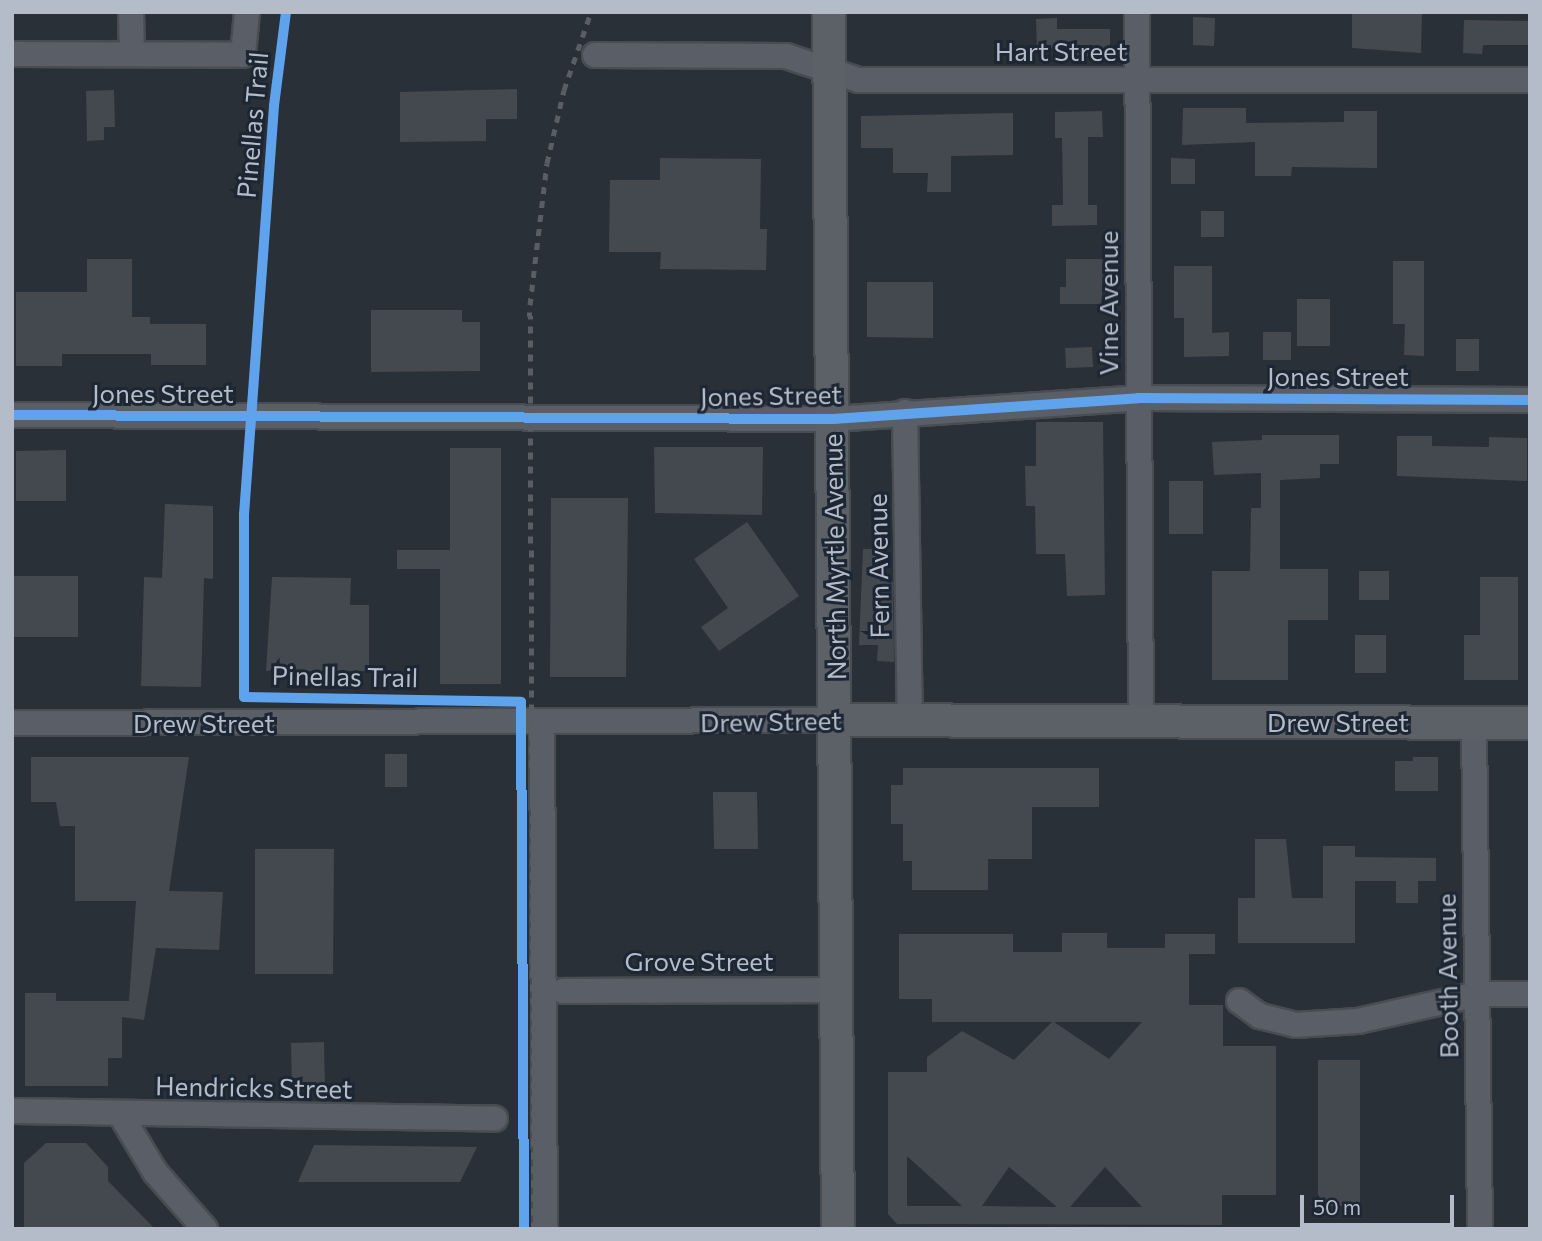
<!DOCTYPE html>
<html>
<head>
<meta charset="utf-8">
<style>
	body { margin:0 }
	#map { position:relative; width:1542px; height:1241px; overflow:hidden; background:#2a3038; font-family:Commissioner,sans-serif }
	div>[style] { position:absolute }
	.building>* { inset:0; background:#444950 }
	.roads { filter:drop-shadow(2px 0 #484c53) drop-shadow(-2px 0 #484c53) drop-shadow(0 2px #484c53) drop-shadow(0 -2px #484c53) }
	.minor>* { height:24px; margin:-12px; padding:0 12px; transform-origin:12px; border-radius:12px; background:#5a5e66 }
	.major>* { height:32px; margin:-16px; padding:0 16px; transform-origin:16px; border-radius:16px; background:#5c6168 }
	.rail>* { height:5px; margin-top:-2.5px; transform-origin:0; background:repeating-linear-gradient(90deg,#595d64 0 7px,transparent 0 14px) }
	.cycleway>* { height:10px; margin:-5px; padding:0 5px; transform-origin:5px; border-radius:5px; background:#60a3ed }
	span { translate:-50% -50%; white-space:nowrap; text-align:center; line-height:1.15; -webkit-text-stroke:6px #1d2633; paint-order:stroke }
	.street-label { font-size:26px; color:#b4bcc9 }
	.frame { position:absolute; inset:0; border:14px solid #b4bcc9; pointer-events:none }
	.scale { position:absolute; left:1300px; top:1195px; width:154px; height:32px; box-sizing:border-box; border:4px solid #b4bcc9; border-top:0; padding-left:9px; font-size:21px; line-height:24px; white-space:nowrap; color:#b4bcc9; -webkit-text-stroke:5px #1d2633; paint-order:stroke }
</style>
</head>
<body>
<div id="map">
	<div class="building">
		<div style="clip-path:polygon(1352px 12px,1422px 12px,1421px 53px,1352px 48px)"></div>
		<div style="clip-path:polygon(1193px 17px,1215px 18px,1214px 46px,1193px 45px)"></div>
		<div style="clip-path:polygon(1057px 18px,1057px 29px,1110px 29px,1110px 56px,1076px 56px,1076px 47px,1037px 49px,1036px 19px)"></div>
		<div style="clip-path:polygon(1464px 20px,1530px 21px,1530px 45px,1483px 45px,1482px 54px,1463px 53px)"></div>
		<div style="clip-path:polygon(517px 89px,517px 119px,486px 119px,486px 141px,400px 142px,400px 92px)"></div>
		<div style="clip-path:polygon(114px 90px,115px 127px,104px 127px,104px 140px,87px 141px,86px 91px)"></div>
		<div style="clip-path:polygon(1183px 108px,1246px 108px,1246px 123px,1344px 122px,1344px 111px,1377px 111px,1377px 168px,1292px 167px,1291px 176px,1255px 176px,1255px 142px,1182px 145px)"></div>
		<div style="clip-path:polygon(1102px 111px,1103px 137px,1088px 137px,1088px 205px,1097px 205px,1097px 225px,1052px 226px,1052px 205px,1063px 205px,1062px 138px,1055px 138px,1055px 112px)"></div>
		<div style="clip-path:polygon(1013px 113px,1013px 155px,951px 156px,951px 192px,927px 192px,928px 173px,893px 173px,893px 148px,861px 148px,861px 116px)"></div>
		<div style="clip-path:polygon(660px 158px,761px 159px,760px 229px,767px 229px,766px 270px,660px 269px,661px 252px,609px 252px,610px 180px,660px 180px)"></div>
		<div style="clip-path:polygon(1171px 158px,1195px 159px,1195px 184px,1171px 184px)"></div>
		<div style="clip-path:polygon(1201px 211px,1224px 211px,1224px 237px,1201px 237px)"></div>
		<div style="clip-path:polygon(87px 259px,132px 259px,132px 317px,150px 317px,150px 324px,206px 324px,206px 365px,151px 365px,151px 354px,62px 354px,62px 366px,16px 366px,16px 292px,87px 292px)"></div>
		<div style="clip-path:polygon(1066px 259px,1106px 259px,1101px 304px,1060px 304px,1060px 287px,1066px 287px)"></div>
		<div style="clip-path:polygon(1393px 261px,1424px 261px,1424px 356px,1404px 355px,1405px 324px,1393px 324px)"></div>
		<div style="clip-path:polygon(1174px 266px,1212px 266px,1212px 333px,1229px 332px,1229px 356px,1184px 357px,1184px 318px,1174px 318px)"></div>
		<div style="clip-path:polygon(867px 282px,933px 282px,933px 338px,867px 337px)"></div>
		<div style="clip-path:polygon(1297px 299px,1330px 299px,1330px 346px,1297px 346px)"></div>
		<div style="clip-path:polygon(371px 310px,462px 310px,462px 322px,480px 322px,480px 371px,371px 372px)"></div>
		<div style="clip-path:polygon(1263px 332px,1291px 332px,1291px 360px,1263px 360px)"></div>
		<div style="clip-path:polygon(1456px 339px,1479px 339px,1479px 371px,1456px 371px)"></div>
		<div style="clip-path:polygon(1092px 347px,1093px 367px,1066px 368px,1065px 348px)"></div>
		<div style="clip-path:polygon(1036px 422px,1103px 422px,1105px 595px,1067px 596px,1065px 554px,1036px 554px,1035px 506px,1026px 506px,1025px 466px,1036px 466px)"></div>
		<div style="clip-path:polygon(1262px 435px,1339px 435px,1339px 464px,1320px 464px,1320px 478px,1280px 480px,1280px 569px,1328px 569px,1328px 620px,1288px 620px,1288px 680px,1212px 680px,1212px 571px,1250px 571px,1251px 508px,1261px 508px,1261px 473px,1214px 475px,1212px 442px,1262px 440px)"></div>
		<div style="clip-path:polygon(1397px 436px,1432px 436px,1432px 446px,1489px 447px,1489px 437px,1527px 438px,1527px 481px,1397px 476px)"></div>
		<div style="clip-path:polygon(654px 447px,763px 447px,762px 515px,655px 513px)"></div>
		<div style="clip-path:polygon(450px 448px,501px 448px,501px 684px,440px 684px,440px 569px,397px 569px,397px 550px,450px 550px)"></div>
		<div style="clip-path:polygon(66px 450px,66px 501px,16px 501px,16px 451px)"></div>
		<div style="clip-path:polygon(1169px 481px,1203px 481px,1203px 534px,1169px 534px)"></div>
		<div style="clip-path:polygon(551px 498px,628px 498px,626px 677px,550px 677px)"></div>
		<div style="clip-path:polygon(165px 504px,213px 506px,213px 579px,204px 578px,201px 687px,141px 686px,144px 577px,162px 578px)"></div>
		<div style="clip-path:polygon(747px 522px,799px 596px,719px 651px,701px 627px,728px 608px,694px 559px)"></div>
		<div style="clip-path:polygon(863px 549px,881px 549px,880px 581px,893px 582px,894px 662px,877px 661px,878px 645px,859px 645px)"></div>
		<div style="clip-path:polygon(1359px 571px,1389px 571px,1389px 600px,1359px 600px)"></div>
		<div style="clip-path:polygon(14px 576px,78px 576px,78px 637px,14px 637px)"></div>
		<div style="clip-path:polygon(272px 577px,351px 578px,350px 605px,369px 605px,369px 671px,266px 671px)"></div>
		<div style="clip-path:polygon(1480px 577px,1518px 577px,1518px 680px,1464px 680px,1464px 635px,1480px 635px)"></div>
		<div style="clip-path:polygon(1355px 635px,1386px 635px,1386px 673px,1355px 673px)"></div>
		<div style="clip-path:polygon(385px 754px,407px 754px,407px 787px,385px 787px)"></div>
		<div style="clip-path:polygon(31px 757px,189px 757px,169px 891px,223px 892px,219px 950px,156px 948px,144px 1020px,122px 1017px,122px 1058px,108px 1058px,108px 1086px,25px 1086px,25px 993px,56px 993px,56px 1001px,129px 1001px,136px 901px,75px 901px,75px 826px,60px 826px,56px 802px,31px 802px)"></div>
		<div style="clip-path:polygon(1413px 757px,1438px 757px,1438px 791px,1395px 791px,1395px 761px,1413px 761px)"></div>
		<div style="clip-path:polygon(903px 768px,1099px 768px,1099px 807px,1032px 807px,1032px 859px,988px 859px,988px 890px,912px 890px,912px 861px,903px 861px,903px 824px,891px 824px,891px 785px,903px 785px)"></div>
		<div style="clip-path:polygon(713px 792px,757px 792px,758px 849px,714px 849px)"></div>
		<div style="clip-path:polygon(1255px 839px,1286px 839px,1292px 898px,1323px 898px,1323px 846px,1355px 846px,1355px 857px,1436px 858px,1436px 881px,1418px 881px,1418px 903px,1396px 903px,1396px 881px,1355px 881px,1355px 943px,1238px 943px,1238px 898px,1255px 898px)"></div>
		<div style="clip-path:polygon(255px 849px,334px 849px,333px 974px,255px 974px)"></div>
		<div style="clip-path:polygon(evenodd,1062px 933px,1107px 933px,1107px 948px,1165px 948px,1165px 934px,1215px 934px,1215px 954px,1189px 954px,1189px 1005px,1223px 1005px,1223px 1046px,1276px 1046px,1276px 1195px,1222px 1195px,1222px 1225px,897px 1224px,888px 1214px,888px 1072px,927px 1072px,927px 1057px,962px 1031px,1014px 1060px,1052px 1022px,932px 1022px,932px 999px,899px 999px,899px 934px,1013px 934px,1013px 952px,1062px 952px,1062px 933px,1054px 1022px,1142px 1022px,1109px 1059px,1054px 1022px,1062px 933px,907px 1156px,962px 1206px,907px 1206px,907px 1156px,1062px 933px,1009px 1167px,1057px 1207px,982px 1206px,1009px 1167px,1062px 933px,1105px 1167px,1142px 1207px,1070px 1207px,1105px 1167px)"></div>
		<div style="clip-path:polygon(324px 1042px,325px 1088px,292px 1089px,291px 1043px)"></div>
		<div style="clip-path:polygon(1318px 1060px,1360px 1060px,1360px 1206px,1318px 1206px)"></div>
		<div style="clip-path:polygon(46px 1143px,86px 1143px,108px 1167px,108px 1181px,155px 1229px,24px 1229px,24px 1163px)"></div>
		<div style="clip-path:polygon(314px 1145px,477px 1147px,460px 1182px,298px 1182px)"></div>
	</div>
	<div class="roads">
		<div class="minor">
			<div style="left:131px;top:12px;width:42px;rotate:88.6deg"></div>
			<div style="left:1137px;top:12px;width:709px;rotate:89.68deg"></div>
			<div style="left:12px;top:54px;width:231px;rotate:0.2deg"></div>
			<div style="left:243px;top:55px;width:43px;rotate:-84.7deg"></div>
			<div style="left:595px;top:55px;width:191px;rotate:0.3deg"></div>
			<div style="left:786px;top:56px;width:77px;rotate:18.2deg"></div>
			<div style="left:859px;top:80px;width:671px"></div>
			<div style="left:905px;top:412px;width:308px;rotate:89.1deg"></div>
			<div style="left:12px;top:415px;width:821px;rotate:0.28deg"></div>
			<div style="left:833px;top:419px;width:306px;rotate:-3.9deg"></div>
			<div style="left:1138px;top:398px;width:392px;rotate:0.3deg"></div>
			<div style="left:12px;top:723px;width:823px;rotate:-0.21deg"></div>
			<div style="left:542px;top:723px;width:506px;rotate:89.66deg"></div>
			<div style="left:1474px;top:723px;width:506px;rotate:89.32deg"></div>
			<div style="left:563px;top:991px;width:273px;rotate:-0.2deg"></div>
			<div style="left:1239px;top:1001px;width:26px;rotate:36deg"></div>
			<div style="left:1260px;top:1016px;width:36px;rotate:14deg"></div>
			<div style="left:1295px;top:1025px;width:63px;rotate:-3.6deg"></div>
			<div style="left:1358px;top:1021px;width:123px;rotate:-12.7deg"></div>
			<div style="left:1478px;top:994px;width:52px"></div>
			<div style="left:12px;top:1111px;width:483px;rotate:0.9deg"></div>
			<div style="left:121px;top:1115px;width:66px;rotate:59.2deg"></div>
			<div style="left:155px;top:1172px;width:76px;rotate:48.7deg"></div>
		</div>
		<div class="major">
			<div style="left:829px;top:12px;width:1217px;rotate:89.58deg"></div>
			<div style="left:835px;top:720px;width:695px;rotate:0.25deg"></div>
		</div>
	</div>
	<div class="rail">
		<div style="left:534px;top:1229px;width:924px;rotate:-90.25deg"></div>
		<div style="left:530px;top:305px;width:143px;rotate:-83.2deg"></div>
		<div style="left:547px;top:163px;width:75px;rotate:-76.9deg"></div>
		<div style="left:564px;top:90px;width:83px;rotate:-70.9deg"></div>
	</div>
	<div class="cycleway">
		<div style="left:286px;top:12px;width:95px;rotate:97.3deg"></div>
		<div style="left:274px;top:106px;width:409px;rotate:94.2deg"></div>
		<div style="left:244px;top:514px;width:183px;rotate:90deg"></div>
		<div style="left:244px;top:697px;width:277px;rotate:1deg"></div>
		<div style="left:521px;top:702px;width:527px;rotate:89.67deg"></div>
		<div style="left:12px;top:415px;width:821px;rotate:0.28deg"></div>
		<div style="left:833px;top:419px;width:306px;rotate:-3.9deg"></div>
		<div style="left:1138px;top:398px;width:392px;rotate:0.3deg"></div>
	</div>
	<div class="street-label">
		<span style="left:1061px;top:51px">Hart Street</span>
		<span style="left:252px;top:125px;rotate:-85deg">Pinellas Trail</span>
		<span style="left:1108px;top:303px;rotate:-90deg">Vine Avenue</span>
		<span style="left:1338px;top:376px">Jones Street</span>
		<span style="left:163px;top:393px">Jones Street</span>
		<span style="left:771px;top:395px;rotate:-1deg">Jones Street</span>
		<span style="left:834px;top:557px;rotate:-91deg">North Myrtle Avenue</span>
		<span style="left:878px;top:566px;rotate:-91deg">Fern Avenue</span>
		<span style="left:345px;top:676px;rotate:1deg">Pinellas Trail</span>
		<span style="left:771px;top:721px;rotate:-1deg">Drew Street</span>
		<span style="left:1338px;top:722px">Drew Street</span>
		<span style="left:204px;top:723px">Drew Street</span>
		<span style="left:699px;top:961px">Grove Street</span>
		<span style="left:1447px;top:976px;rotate:-91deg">Booth Avenue</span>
		<span style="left:254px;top:1087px;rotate:1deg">Hendricks Street</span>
	</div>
	<div class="frame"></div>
	<div class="scale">50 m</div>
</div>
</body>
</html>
